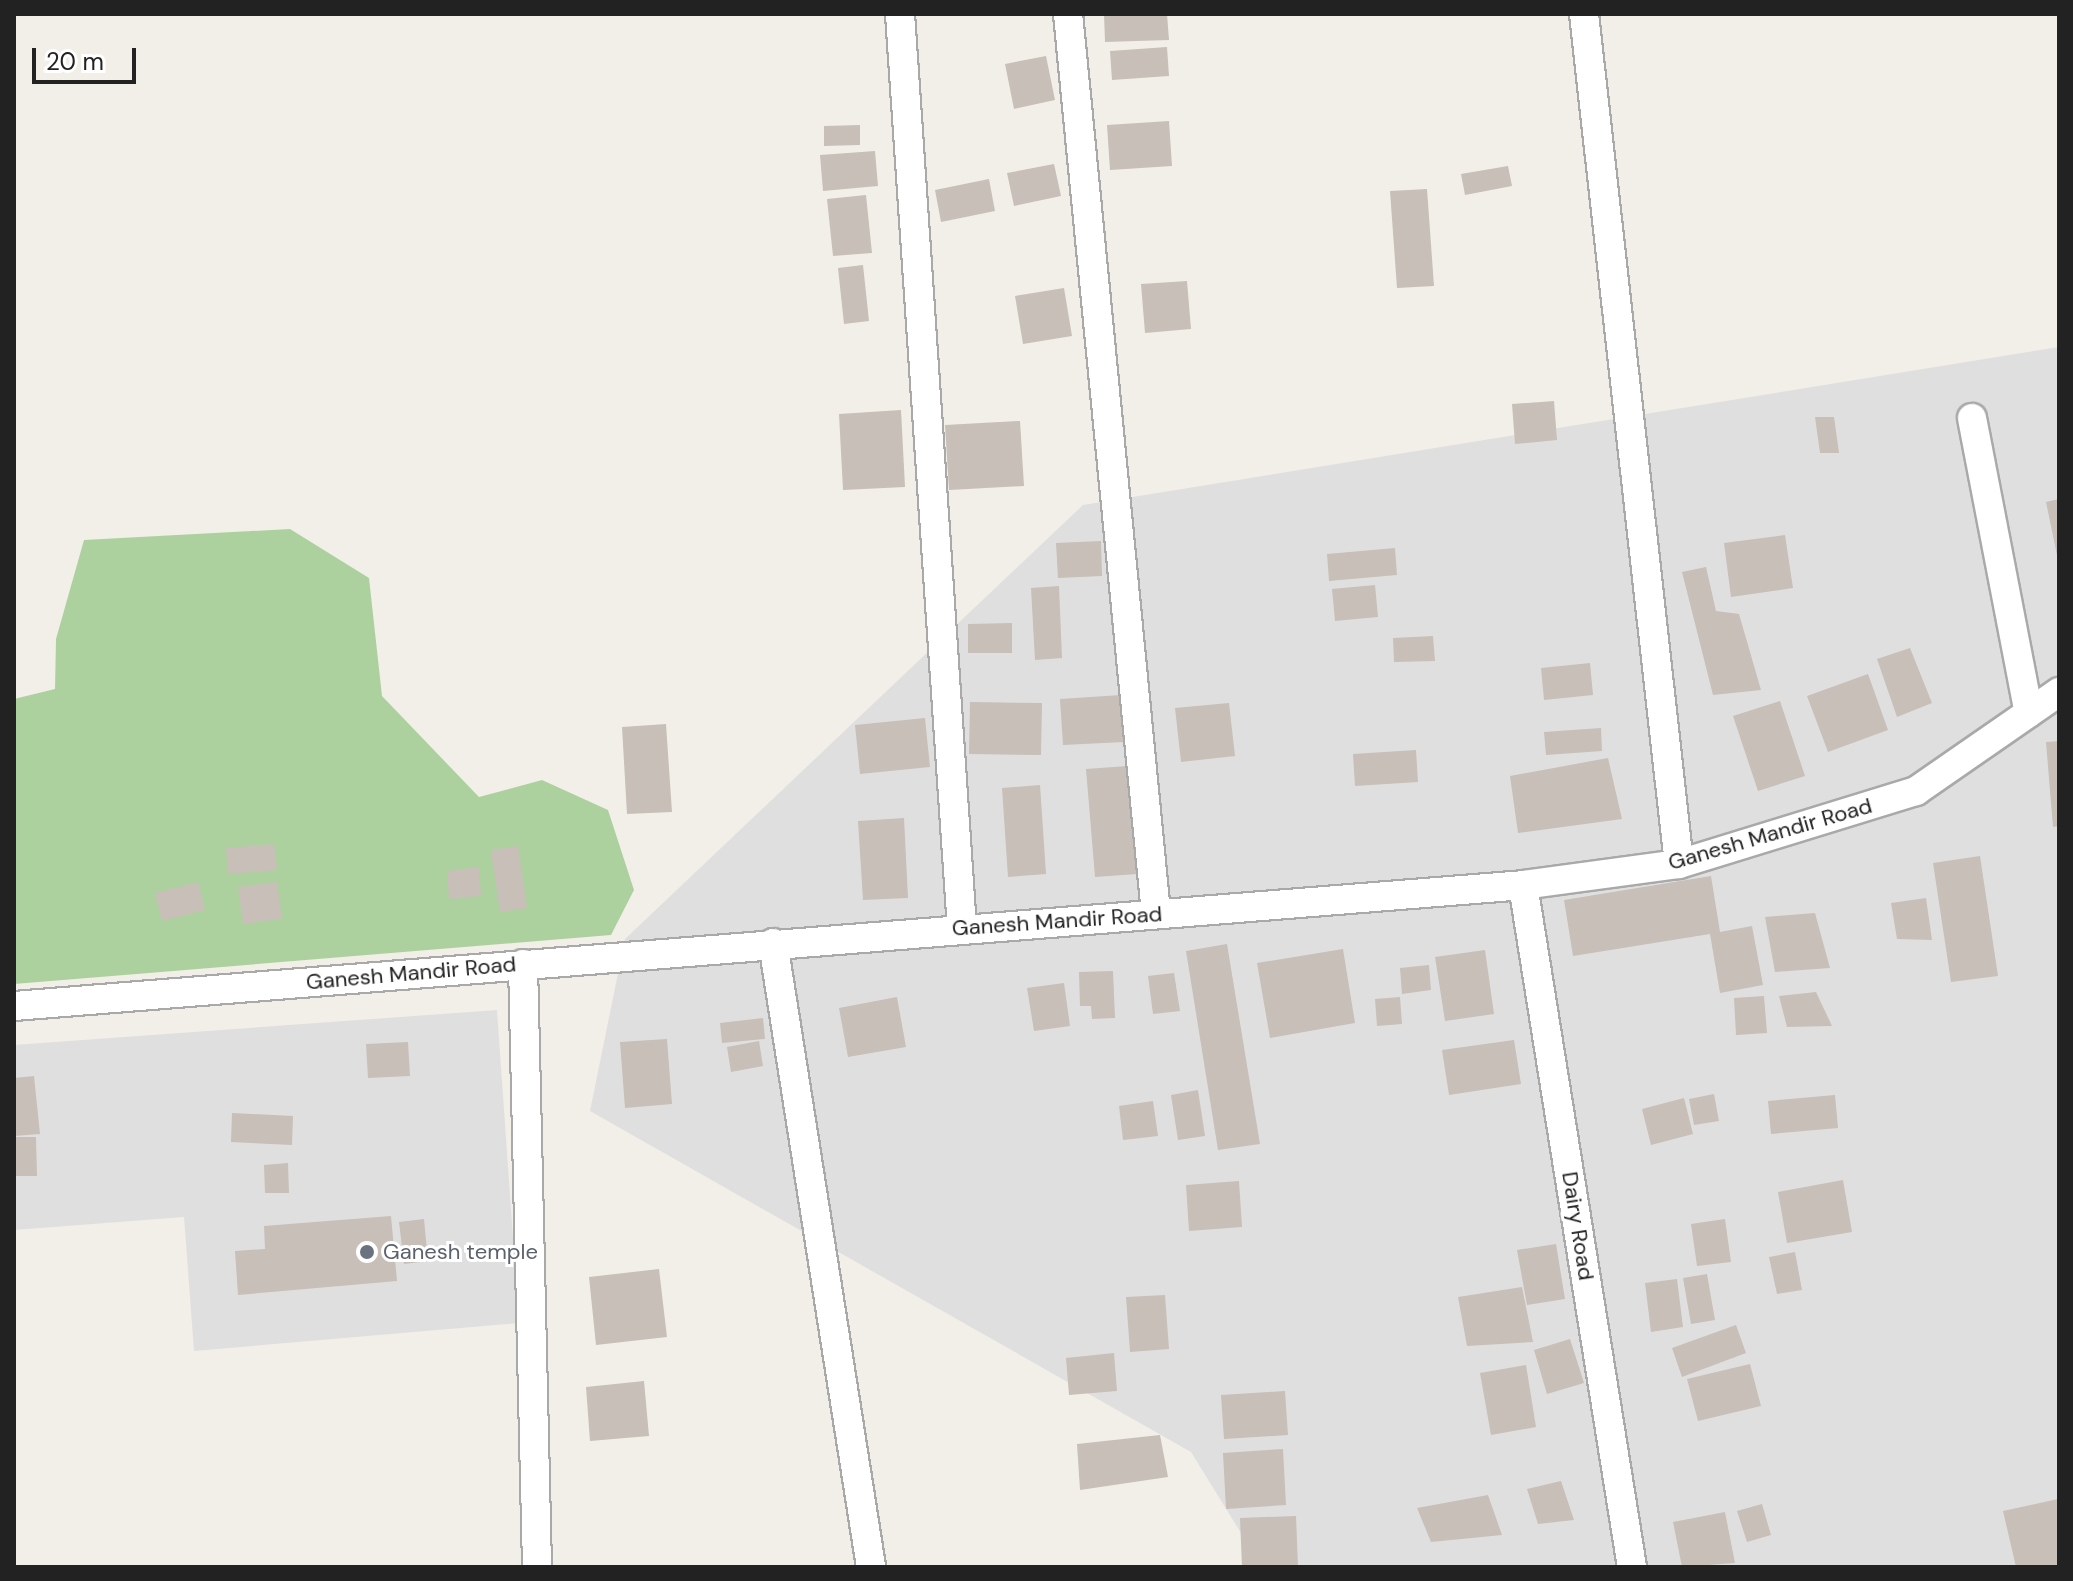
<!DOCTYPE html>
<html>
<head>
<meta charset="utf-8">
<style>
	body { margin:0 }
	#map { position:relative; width:2073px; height:1581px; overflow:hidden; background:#f2efe9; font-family:"DM Sans",sans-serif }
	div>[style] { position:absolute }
	.residential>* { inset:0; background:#e0dfdf }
	.forest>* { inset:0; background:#add19e }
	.building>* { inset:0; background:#c7bfb8 }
	.roads { filter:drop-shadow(2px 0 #a9a9a9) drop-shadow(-2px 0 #a9a9a9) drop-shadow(0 2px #a9a9a9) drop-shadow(0 -2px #a9a9a9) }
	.minor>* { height:28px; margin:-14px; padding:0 14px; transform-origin:14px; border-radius:14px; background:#fff }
	.dots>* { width:22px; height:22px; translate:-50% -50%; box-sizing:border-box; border:4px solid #fff; border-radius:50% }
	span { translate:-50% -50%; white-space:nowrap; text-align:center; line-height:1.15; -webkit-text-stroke:6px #fff; paint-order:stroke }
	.street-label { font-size:22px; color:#222 }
	.worship-label { font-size:22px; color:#5b616d }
	.left { translate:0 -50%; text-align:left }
	.frame { position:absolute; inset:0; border:16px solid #222; pointer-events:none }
	.scale { position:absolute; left:32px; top:48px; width:104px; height:36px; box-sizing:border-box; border:4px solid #222; border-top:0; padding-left:10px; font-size:24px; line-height:28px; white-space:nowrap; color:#222; -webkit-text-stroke:6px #fff; paint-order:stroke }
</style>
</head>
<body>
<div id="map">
	<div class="residential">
		<div style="clip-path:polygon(2059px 347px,2059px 1567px,1262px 1567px,1191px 1452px,590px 1111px,625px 939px,1083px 505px)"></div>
		<div style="clip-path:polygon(497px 1010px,519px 1323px,194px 1351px,184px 1217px,14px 1230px,14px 1045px)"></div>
	</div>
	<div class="forest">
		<div style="clip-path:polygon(290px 529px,369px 578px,382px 696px,479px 797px,542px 780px,608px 810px,634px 890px,611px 935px,14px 984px,14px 699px,55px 689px,56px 639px,84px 540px)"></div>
	</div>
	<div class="building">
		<div style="clip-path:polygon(1104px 14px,1167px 14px,1169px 40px,1105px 42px)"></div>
		<div style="clip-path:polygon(1167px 47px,1169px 76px,1112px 80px,1110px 51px)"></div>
		<div style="clip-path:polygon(1046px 56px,1055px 100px,1014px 109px,1005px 64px)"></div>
		<div style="clip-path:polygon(1169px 121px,1172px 166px,1110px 170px,1107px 125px)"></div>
		<div style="clip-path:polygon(860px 125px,860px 145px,824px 146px,824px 126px)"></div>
		<div style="clip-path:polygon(875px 151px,878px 186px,823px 191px,820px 155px)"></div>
		<div style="clip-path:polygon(1054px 164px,1061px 196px,1014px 206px,1007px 173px)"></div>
		<div style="clip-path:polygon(1508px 166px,1512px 186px,1465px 195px,1461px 174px)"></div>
		<div style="clip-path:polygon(989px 179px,995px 211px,941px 222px,935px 190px)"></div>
		<div style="clip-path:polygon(1427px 189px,1434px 286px,1397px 288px,1390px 191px)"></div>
		<div style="clip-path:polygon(866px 195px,872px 253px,833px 256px,827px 199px)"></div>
		<div style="clip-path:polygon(863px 265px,869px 321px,844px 324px,838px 268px)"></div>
		<div style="clip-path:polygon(1187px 281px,1191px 329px,1145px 333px,1141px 284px)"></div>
		<div style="clip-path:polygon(1064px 288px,1072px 336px,1023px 344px,1015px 296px)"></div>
		<div style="clip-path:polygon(1554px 401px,1557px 440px,1515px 444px,1512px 404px)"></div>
		<div style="clip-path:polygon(901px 410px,905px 487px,843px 490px,839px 414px)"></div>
		<div style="clip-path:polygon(1815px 417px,1834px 417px,1839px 453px,1820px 453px)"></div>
		<div style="clip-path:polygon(1020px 421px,1024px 486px,949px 490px,945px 425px)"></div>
		<div style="clip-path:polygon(2059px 499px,2059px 560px,2058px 560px,2046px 502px)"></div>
		<div style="clip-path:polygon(1785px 535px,1793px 588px,1731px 597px,1724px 543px)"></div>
		<div style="clip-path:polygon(1101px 541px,1102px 576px,1058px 578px,1056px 543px)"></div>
		<div style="clip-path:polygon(1395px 548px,1397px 575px,1329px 581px,1327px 554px)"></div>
		<div style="clip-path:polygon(1706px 567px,1716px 611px,1739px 614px,1761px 690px,1713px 695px,1682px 572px)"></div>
		<div style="clip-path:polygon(1375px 585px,1378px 617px,1335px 621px,1332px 589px)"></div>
		<div style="clip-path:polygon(1059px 586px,1062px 658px,1035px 660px,1031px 588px)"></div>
		<div style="clip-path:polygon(1012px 623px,1012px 653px,968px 653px,968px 624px)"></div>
		<div style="clip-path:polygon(1433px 636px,1435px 661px,1394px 662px,1393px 638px)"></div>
		<div style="clip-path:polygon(1910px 648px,1932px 703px,1897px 717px,1877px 659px)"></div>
		<div style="clip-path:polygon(1590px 663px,1593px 695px,1544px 700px,1541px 668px)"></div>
		<div style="clip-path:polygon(1868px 674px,1888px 730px,1828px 752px,1807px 696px)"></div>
		<div style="clip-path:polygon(1121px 695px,1124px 742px,1063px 745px,1060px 699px)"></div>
		<div style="clip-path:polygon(1780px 701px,1805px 776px,1758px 791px,1733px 716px)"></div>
		<div style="clip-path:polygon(970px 702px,1042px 703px,1041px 755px,969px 754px)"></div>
		<div style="clip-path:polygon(1229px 703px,1235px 756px,1181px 762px,1175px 708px)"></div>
		<div style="clip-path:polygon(925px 718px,930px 767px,860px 774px,855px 725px)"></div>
		<div style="clip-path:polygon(666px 724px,672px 812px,627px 814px,622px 727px)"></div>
		<div style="clip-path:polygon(1601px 728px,1602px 751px,1546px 755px,1544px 732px)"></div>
		<div style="clip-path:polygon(2059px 741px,2059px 826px,2053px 827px,2046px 742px)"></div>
		<div style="clip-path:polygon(1416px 750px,1418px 782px,1355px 786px,1353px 754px)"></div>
		<div style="clip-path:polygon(1608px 758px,1622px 819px,1518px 833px,1510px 776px)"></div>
		<div style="clip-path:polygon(1128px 766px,1137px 874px,1095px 877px,1086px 769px)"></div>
		<div style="clip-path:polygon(1040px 785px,1046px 874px,1008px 877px,1002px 788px)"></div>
		<div style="clip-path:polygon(904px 818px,908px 898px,863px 900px,858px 821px)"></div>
		<div style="clip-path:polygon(274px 844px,277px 870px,228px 874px,226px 848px)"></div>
		<div style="clip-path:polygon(518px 846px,527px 908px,500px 912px,491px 850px)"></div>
		<div style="clip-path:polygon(1980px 856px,1998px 976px,1951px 982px,1933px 863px)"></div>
		<div style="clip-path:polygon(479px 867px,481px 896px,449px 899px,447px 871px)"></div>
		<div style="clip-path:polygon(1711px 876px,1720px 932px,1752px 926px,1763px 985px,1720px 993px,1710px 934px,1573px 956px,1564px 900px)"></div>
		<div style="clip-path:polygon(198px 882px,205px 910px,162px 921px,155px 893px)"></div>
		<div style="clip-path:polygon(277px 882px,282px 919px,243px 924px,238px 887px)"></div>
		<div style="clip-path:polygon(1926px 898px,1932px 940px,1897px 939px,1891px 903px)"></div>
		<div style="clip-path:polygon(1815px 913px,1830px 968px,1775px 972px,1765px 917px)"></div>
		<div style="clip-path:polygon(1227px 944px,1260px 1144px,1218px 1150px,1186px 951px)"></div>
		<div style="clip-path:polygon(1343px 949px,1355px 1023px,1270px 1038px,1257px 963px)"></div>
		<div style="clip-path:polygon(1485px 950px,1494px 1014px,1445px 1021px,1435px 957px)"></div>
		<div style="clip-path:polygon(1429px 965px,1431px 990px,1402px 994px,1400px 968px)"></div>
		<div style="clip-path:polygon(1113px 971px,1115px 1018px,1092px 1019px,1091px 1006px,1080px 1006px,1079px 972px)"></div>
		<div style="clip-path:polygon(1174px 973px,1180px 1011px,1153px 1014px,1148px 976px)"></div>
		<div style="clip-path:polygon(1064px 983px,1070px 1026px,1034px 1031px,1027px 988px)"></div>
		<div style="clip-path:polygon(1816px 992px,1832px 1026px,1787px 1027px,1779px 996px)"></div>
		<div style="clip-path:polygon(1764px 996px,1767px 1033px,1736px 1035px,1734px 998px)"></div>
		<div style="clip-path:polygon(897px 997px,906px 1047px,848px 1057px,839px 1008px)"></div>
		<div style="clip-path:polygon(1400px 997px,1402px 1024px,1377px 1026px,1375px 999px)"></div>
		<div style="clip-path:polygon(763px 1018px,765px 1039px,722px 1043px,720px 1023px)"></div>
		<div style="clip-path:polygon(667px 1039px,672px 1104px,625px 1108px,620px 1042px)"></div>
		<div style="clip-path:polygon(1514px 1040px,1521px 1084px,1449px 1095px,1442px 1050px)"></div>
		<div style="clip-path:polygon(759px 1041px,763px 1066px,731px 1072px,727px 1047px)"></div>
		<div style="clip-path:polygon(408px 1042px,410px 1076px,368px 1078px,366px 1044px)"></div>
		<div style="clip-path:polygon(34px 1076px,40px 1134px,14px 1136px,14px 1078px)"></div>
		<div style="clip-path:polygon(1198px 1090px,1205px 1136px,1178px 1140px,1171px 1095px)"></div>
		<div style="clip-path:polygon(1714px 1094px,1719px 1121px,1694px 1125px,1689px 1099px)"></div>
		<div style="clip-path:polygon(1835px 1095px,1838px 1128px,1771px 1134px,1768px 1101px)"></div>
		<div style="clip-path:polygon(1684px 1098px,1693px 1134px,1651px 1145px,1642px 1109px)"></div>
		<div style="clip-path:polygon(1153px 1101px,1158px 1136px,1123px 1140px,1119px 1106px)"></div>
		<div style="clip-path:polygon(232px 1113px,293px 1116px,292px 1145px,231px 1142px)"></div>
		<div style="clip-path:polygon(14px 1137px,36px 1137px,37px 1176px,14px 1176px)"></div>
		<div style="clip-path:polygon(288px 1163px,289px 1193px,265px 1193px,264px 1165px)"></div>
		<div style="clip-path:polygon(1843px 1180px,1852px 1232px,1787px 1243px,1778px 1192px)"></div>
		<div style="clip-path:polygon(1239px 1181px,1242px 1227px,1189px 1231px,1186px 1185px)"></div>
		<div style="clip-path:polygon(391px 1216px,397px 1281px,238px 1295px,235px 1251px,265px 1249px,264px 1226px)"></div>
		<div style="clip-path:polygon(424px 1219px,428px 1261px,404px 1264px,399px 1222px)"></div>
		<div style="clip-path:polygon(1725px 1219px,1731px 1262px,1697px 1266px,1691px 1224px)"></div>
		<div style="clip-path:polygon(1556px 1244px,1565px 1299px,1527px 1305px,1517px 1250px)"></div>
		<div style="clip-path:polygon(1795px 1252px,1802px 1290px,1777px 1294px,1769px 1257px)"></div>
		<div style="clip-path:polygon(659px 1269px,667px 1337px,596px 1345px,589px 1277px)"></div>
		<div style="clip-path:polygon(1707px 1274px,1715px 1320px,1691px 1324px,1683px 1278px)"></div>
		<div style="clip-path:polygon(1677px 1279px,1683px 1327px,1651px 1332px,1645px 1283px)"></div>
		<div style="clip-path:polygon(1522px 1287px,1533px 1342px,1467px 1346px,1458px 1297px)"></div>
		<div style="clip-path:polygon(1165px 1295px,1169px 1349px,1130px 1352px,1126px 1297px)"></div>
		<div style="clip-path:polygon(1736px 1325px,1746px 1353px,1682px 1377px,1672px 1348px)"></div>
		<div style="clip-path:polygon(1570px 1339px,1584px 1383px,1547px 1394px,1534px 1350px)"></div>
		<div style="clip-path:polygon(1114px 1353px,1117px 1391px,1069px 1395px,1066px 1358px)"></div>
		<div style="clip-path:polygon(1750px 1364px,1761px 1406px,1698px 1421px,1687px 1379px)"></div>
		<div style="clip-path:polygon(1526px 1365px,1536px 1427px,1491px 1435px,1480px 1373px)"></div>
		<div style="clip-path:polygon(644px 1381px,649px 1436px,590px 1441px,586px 1387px)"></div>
		<div style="clip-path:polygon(1285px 1391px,1288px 1435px,1224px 1439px,1221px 1395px)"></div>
		<div style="clip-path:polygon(1160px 1435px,1168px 1477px,1080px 1490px,1077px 1444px)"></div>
		<div style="clip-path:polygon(1283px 1449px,1286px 1505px,1226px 1509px,1223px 1453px)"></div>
		<div style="clip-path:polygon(1561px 1481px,1574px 1520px,1538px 1524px,1527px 1489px)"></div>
		<div style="clip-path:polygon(1488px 1495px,1502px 1535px,1431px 1542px,1417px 1508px)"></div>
		<div style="clip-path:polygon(2058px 1499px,2059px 1567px,2016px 1567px,2003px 1511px)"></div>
		<div style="clip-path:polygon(1762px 1504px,1771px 1535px,1747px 1542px,1737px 1511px)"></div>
		<div style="clip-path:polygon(1725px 1512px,1735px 1563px,1682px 1567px,1673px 1522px)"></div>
		<div style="clip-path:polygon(1296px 1516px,1298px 1567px,1242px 1567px,1240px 1518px)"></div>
	</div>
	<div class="roads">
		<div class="minor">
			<div style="left:900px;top:14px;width:916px;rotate:86.12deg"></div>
			<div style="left:1068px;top:14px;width:903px;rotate:84.41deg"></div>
			<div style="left:1584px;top:14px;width:855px;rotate:83.62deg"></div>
			<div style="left:1972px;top:418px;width:300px;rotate:79.1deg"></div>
			<div style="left:1523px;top:885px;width:691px;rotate:80.92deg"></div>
			<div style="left:773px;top:943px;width:632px;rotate:81.07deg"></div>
			<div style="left:523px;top:964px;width:603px;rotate:88.67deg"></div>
			<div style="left:14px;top:1006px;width:1514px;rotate:-4.58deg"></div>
			<div style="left:1523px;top:885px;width:157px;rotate:-7.7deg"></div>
			<div style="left:1679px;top:864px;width:248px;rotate:-17.1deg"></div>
			<div style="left:1916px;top:791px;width:174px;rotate:-34.7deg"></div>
		</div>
	</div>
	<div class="dots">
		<div style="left:367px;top:1252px;background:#6b7280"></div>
	</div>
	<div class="street-label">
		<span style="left:1770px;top:834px;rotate:-16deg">Ganesh Mandir Road</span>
		<span style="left:1057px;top:921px;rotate:-4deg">Ganesh Mandir Road</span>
		<span style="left:411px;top:973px;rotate:-5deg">Ganesh Mandir Road</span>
		<span style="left:1578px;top:1226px;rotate:81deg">Dairy Road</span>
	</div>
	<div class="worship-label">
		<span class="left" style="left:383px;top:1252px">Ganesh temple</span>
	</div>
	<div class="frame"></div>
	<div class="scale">20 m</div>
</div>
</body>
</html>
